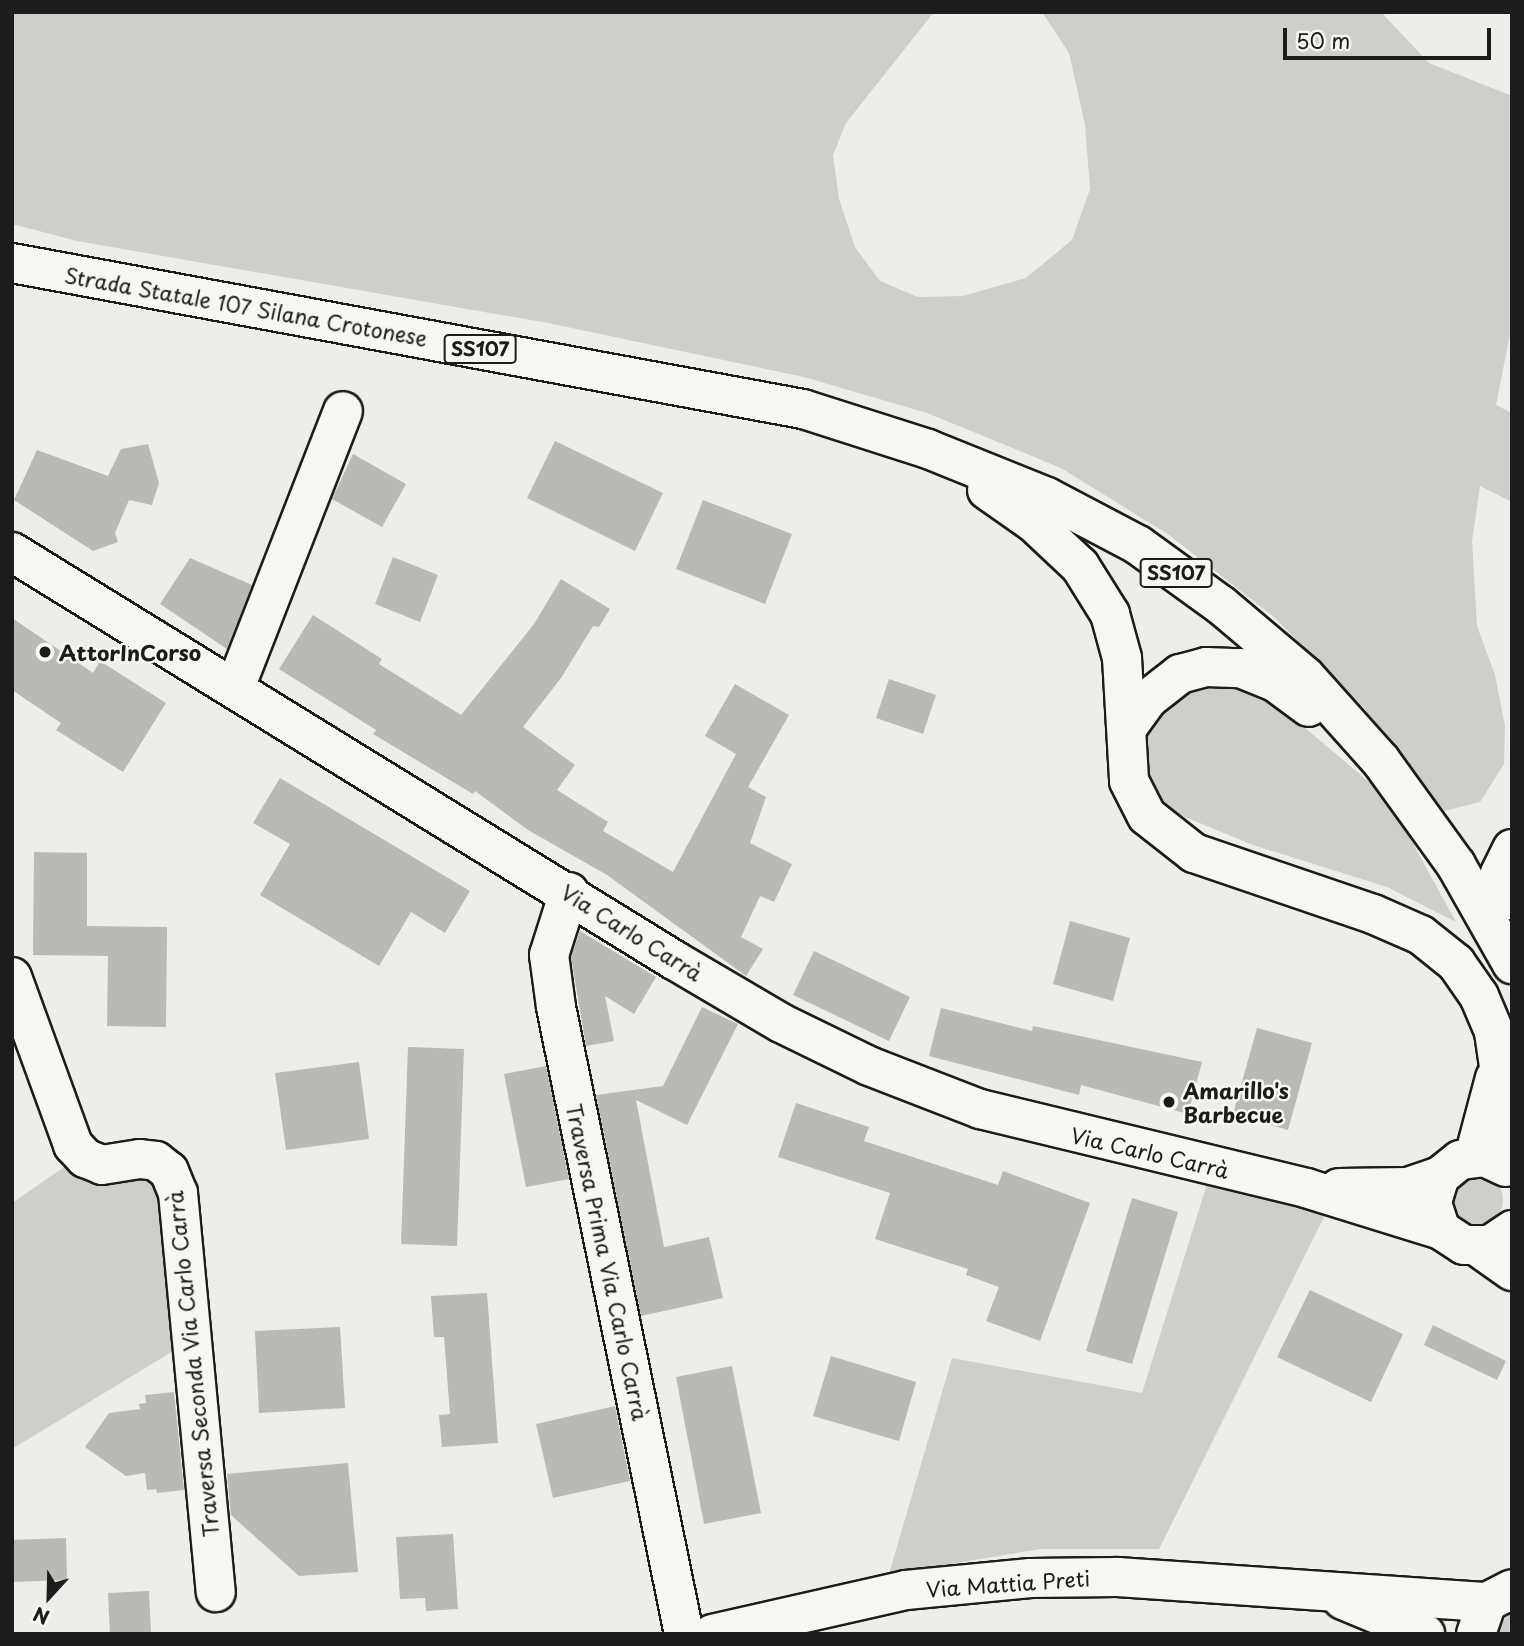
<!DOCTYPE html>
<html>
<head>
<meta charset="utf-8">
<style>
	body { margin:0 }
	#map { position:relative; width:1524px; height:1646px; overflow:hidden; background:#edede9; font-family:"Playpen Sans",sans-serif }
	div>[style] { position:absolute }
	.green>* { inset:0; background:#cececb }
	.round { border-radius:50% }
	.building>* { inset:0; background:#b9b9b6 }
	.roads { filter:drop-shadow(2px 0 #1c1c1c) drop-shadow(-2px 0 #1c1c1c) drop-shadow(0 2px #1c1c1c) drop-shadow(0 -2px #1c1c1c) }
	.minor>* { height:38px; margin:-19px; padding:0 19px; transform-origin:19px; border-radius:19px; background:#f6f6f2 }
	.major>* { height:38px; margin:-19px; padding:0 19px; transform-origin:19px; border-radius:19px; background:#f6f6f2 }
	.highway>* { height:38px; margin:-19px; padding:0 19px; transform-origin:19px; border-radius:19px; background:#f6f6f2 }
	.dots>* { width:19px; height:19px; translate:-50% -50%; box-sizing:border-box; border:4px solid #f6f6f2; border-radius:50% }
	span { translate:-50% -50%; white-space:nowrap; text-align:center; line-height:1.15; -webkit-text-stroke:5px #f6f6f2; paint-order:stroke }
	.shield-label span { padding:2px 5px; background:#f6f6f2; border:2px solid; border-radius:5px; -webkit-text-stroke-width:0 }
	.shield-label { font-size:19px; color:#1c1c1c; font-weight:700 }
	.street-label { font-size:21px; color:#1c1c1c }
	.poi-label { font-size:21px; color:#1c1c1c; font-weight:700 }
	.left { translate:0 -50%; text-align:left }
	.frame { position:absolute; inset:0; border:14px solid #1c1c1c; pointer-events:none }
	.north { position:absolute; left:14px; top:1562px; width:70px; height:70px; -webkit-text-stroke:5px #f6f6f2; paint-order:stroke; rotate:202deg; font-size:19px; font-weight:700; line-height:28px; text-align:center; color:#1c1c1c }
	.north::after { content:''; display:block; margin:auto; width:24px; height:32px; background:#1c1c1c; clip-path:polygon(50% 0,100% 100%,50% 72%,0 100%) }
	.scale { position:absolute; left:1283px; top:28px; width:208px; height:32px; box-sizing:border-box; border:4px solid #1c1c1c; border-top:0; padding-left:9px; font-size:21px; line-height:24px; white-space:nowrap; color:#1c1c1c; -webkit-text-stroke:5px #f6f6f2; paint-order:stroke }
</style>
</head>
<body>
<div id="map">
	<div class="green">
		<div style="clip-path:polygon(12px 12px,934px 12px,846px 123px,833px 155px,839px 199px,855px 247px,880px 281px,918px 297px,963px 296px,1026px 278px,1072px 240px,1090px 189px,1085px 125px,1069px 53px,1042px 12px,1381px 12px,1429px 63px,1512px 96px,1512px 324px,1496px 405px,1512px 413px,1512px 502px,1480px 486px,1472px 541px,1477px 626px,1495px 675px,1505px 726px,1504px 764px,1480px 802px,1444px 811px,1364px 708px,1274px 617px,1169px 535px,1061px 468px,927px 413px,804px 377px,548px 323px,77px 241px,12px 224px)"></div>
		<div style="clip-path:polygon(1229px 674px,1265px 694px,1388px 798px,1456px 922px,1387px 887px,1253px 845px,1168px 810px,1151px 795px,1140px 752px,1148px 728px,1163px 706px,1185px 688px)"></div>
		<div style="clip-path:polygon(70px 1163px,159px 1170px,183px 1345px,12px 1449px,12px 1203px)"></div>
		<div class="round" style="left:1451px;top:1174px;width:52px;height:52px"></div>
		<div style="clip-path:polygon(1208px 1181px,1326px 1213px,1159px 1549px,1041px 1549px,889px 1574px,952px 1358px,1142px 1393px)"></div>
		<div style="clip-path:polygon(1512px 1611px,1512px 1634px,1499px 1634px,1501px 1623px)"></div>
	</div>
	<div class="building">
		<div style="clip-path:polygon(555px 441px,663px 493px,635px 551px,527px 498px)"></div>
		<div style="clip-path:polygon(148px 444px,159px 483px,152px 505px,129px 500px,115px 533px,118px 542px,93px 551px,14px 500px,37px 450px,108px 476px,121px 449px)"></div>
		<div style="clip-path:polygon(353px 454px,406px 484px,382px 527px,332px 499px)"></div>
		<div style="clip-path:polygon(703px 500px,792px 534px,765px 604px,676px 569px)"></div>
		<div style="clip-path:polygon(393px 557px,438px 575px,420px 622px,375px 604px)"></div>
		<div style="clip-path:polygon(190px 558px,252px 585px,227px 649px,160px 604px)"></div>
		<div style="clip-path:polygon(561px 579px,610px 609px,599px 627px,593px 626px,561px 678px,523px 727px,575px 765px,557px 790px,608px 822px,603px 831px,673px 872px,736px 754px,705px 736px,735px 684px,789px 715px,748px 787px,766px 797px,750px 843px,792px 864px,774px 902px,760px 896px,741px 937px,763px 949px,746px 976px,607px 875px,528px 830px,475px 791px,473px 794px,373px 734px,376px 730px,279px 669px,313px 615px,382px 659px,379px 664px,461px 715px,534px 624px)"></div>
		<div style="clip-path:polygon(12px 618px,93px 673px,100px 661px,166px 703px,123px 772px,56px 730px,61px 723px,12px 690px)"></div>
		<div style="clip-path:polygon(889px 679px,936px 695px,923px 734px,876px 718px)"></div>
		<div style="clip-path:polygon(280px 778px,470px 891px,445px 933px,411px 912px,379px 966px,260px 895px,290px 844px,253px 823px)"></div>
		<div style="clip-path:polygon(34px 852px,87px 853px,87px 926px,167px 927px,166px 1027px,107px 1026px,108px 956px,33px 955px)"></div>
		<div style="clip-path:polygon(1070px 921px,1130px 938px,1113px 1001px,1053px 984px)"></div>
		<div style="clip-path:polygon(580px 931px,656px 977px,634px 1014px,605px 996px,614px 1041px,586px 1046px,571px 957px)"></div>
		<div style="clip-path:polygon(814px 951px,910px 997px,889px 1041px,793px 995px)"></div>
		<div style="clip-path:polygon(702px 1007px,738px 1024px,687px 1125px,636px 1100px,664px 1247px,709px 1237px,723px 1298px,641px 1316px,596px 1095px,663px 1086px)"></div>
		<div style="clip-path:polygon(941px 1008px,1032px 1031px,1033px 1026px,1202px 1062px,1188px 1114px,1081px 1085px,1079px 1095px,929px 1056px)"></div>
		<div style="clip-path:polygon(1257px 1028px,1312px 1043px,1288px 1130px,1233px 1114px)"></div>
		<div style="clip-path:polygon(408px 1047px,464px 1049px,457px 1246px,401px 1244px)"></div>
		<div style="clip-path:polygon(359px 1062px,369px 1139px,286px 1150px,275px 1073px)"></div>
		<div style="clip-path:polygon(546px 1066px,569px 1179px,526px 1187px,504px 1074px)"></div>
		<div style="clip-path:polygon(796px 1103px,869px 1127px,864px 1141px,998px 1185px,1003px 1171px,1090px 1203px,1040px 1341px,986px 1321px,999px 1287px,966px 1275px,968px 1269px,875px 1239px,890px 1193px,778px 1157px)"></div>
		<div style="clip-path:polygon(1132px 1198px,1178px 1212px,1132px 1364px,1086px 1351px)"></div>
		<div style="clip-path:polygon(1310px 1290px,1403px 1334px,1371px 1402px,1277px 1357px)"></div>
		<div style="clip-path:polygon(487px 1293px,498px 1443px,442px 1447px,439px 1415px,450px 1414px,444px 1337px,434px 1337px,431px 1296px)"></div>
		<div style="clip-path:polygon(1433px 1325px,1506px 1361px,1497px 1380px,1424px 1345px)"></div>
		<div style="clip-path:polygon(340px 1327px,345px 1408px,259px 1413px,255px 1331px)"></div>
		<div style="clip-path:polygon(831px 1356px,916px 1382px,899px 1441px,813px 1416px)"></div>
		<div style="clip-path:polygon(732px 1366px,761px 1513px,704px 1524px,676px 1377px)"></div>
		<div style="clip-path:polygon(174px 1392px,184px 1490px,157px 1493px,156px 1489px,147px 1490px,145px 1473px,126px 1476px,85px 1447px,109px 1413px,140px 1409px,139px 1404px,146px 1403px,145px 1395px)"></div>
		<div style="clip-path:polygon(615px 1406px,630px 1481px,553px 1498px,536px 1424px)"></div>
		<div style="clip-path:polygon(348px 1463px,358px 1572px,299px 1576px,231px 1515px,227px 1474px)"></div>
		<div style="clip-path:polygon(453px 1534px,458px 1609px,426px 1611px,425px 1598px,400px 1599px,396px 1537px)"></div>
		<div style="clip-path:polygon(66px 1538px,67px 1580px,12px 1582px,12px 1540px)"></div>
		<div style="clip-path:polygon(149px 1591px,151px 1634px,110px 1634px,108px 1593px)"></div>
	</div>
	<div class="roads">
		<div class="minor">
			<div style="left:235px;top:688px;width:297px;rotate:-68.7deg"></div>
			<div style="left:1512px;top:849px;width:28px;rotate:116deg"></div>
			<div style="left:1500px;top:874px;width:29px;rotate:65deg"></div>
			<div style="left:569px;top:892px;width:66px;rotate:107.6deg"></div>
			<div style="left:549px;top:955px;width:52px;rotate:82.3deg"></div>
			<div style="left:556px;top:1007px;width:640px;rotate:78.46deg"></div>
			<div style="left:12px;top:977px;width:179px;rotate:70deg"></div>
			<div style="left:73px;top:1145px;width:18px;rotate:47deg"></div>
			<div style="left:85px;top:1158px;width:18px;rotate:22deg"></div>
			<div style="left:102px;top:1165px;width:38px;rotate:-9deg"></div>
			<div style="left:140px;top:1159px;width:16px;rotate:7deg"></div>
			<div style="left:156px;top:1161px;width:16px;rotate:38deg"></div>
			<div style="left:169px;top:1171px;width:24px;rotate:68deg"></div>
			<div style="left:178px;top:1193px;width:401px;rotate:84.6deg"></div>
			<div style="left:1478px;top:1247px;width:42px;rotate:35.2deg"></div>
			<div style="left:1343px;top:1600px;width:89px;rotate:22.5deg"></div>
			<div style="left:712px;top:1634px;width:199px;rotate:-12.8deg"></div>
			<div style="left:906px;top:1590px;width:125px;rotate:-5.5deg"></div>
			<div style="left:1030px;top:1578px;width:88px;rotate:-0.7deg"></div>
			<div style="left:1118px;top:1577px;width:370px;rotate:3.9deg"></div>
			<div style="left:1476px;top:1634px;width:34px;rotate:-71deg"></div>
			<div style="left:1487px;top:1602px;width:28px;rotate:-27deg"></div>
		</div>
		<div class="major">
			<div style="left:12px;top:552px;width:778px;rotate:31.65deg"></div>
			<div style="left:674px;top:960px;width:124px;rotate:30.5deg"></div>
			<div style="left:781px;top:1023px;width:98px;rotate:26deg"></div>
			<div style="left:869px;top:1066px;width:119px;rotate:21.2deg"></div>
			<div style="left:980px;top:1109px;width:335px;rotate:13.6deg"></div>
			<div style="left:1306px;top:1188px;width:141px;rotate:17.3deg"></div>
			<div style="left:1506px;top:1167px;width:23px;rotate:-155deg"></div>
			<div style="left:1485px;top:1157px;width:25px;rotate:173deg"></div>
			<div style="left:1460px;top:1160px;width:26px;rotate:141deg"></div>
			<div style="left:1440px;top:1176px;width:28px;rotate:107deg"></div>
			<div style="left:1432px;top:1203px;width:28px;rotate:72deg"></div>
			<div style="left:1441px;top:1230px;width:27px;rotate:33deg"></div>
			<div style="left:1464px;top:1245px;width:26px"></div>
			<div style="left:1490px;top:1245px;width:27px;rotate:-34deg"></div>
			<div style="left:1339px;top:1188px;width:69px;rotate:-0.8deg"></div>
			<div style="left:1408px;top:1187px;width:34px;rotate:-19deg"></div>
		</div>
		<div class="highway">
			<div style="left:12px;top:263px;width:804px;rotate:10.46deg"></div>
			<div style="left:803px;top:409px;width:131px;rotate:17.7deg"></div>
			<div style="left:928px;top:449px;width:128px;rotate:22deg"></div>
			<div style="left:1047px;top:497px;width:103px;rotate:27.8deg"></div>
			<div style="left:1138px;top:545px;width:102px;rotate:35.9deg"></div>
			<div style="left:1221px;top:605px;width:110px;rotate:40.2deg"></div>
			<div style="left:1305px;top:676px;width:114px;rotate:48.2deg"></div>
			<div style="left:1381px;top:761px;width:128px;rotate:54.2deg"></div>
			<div style="left:1456px;top:865px;width:114px;rotate:60.5deg"></div>
			<div style="left:987px;top:490px;width:57px;rotate:35.1deg"></div>
			<div style="left:1034px;top:523px;width:63px;rotate:43.1deg"></div>
			<div style="left:1080px;top:566px;width:57px;rotate:58deg"></div>
			<div style="left:1110px;top:614px;width:46px;rotate:74.7deg"></div>
			<div style="left:1122px;top:658px;width:123px;rotate:86.7deg"></div>
			<div style="left:1129px;top:781px;width:39px;rotate:63deg"></div>
			<div style="left:1147px;top:816px;width:60px;rotate:38.2deg"></div>
			<div style="left:1194px;top:853px;width:189px;rotate:18.8deg"></div>
			<div style="left:1373px;top:914px;width:52px;rotate:23.6deg"></div>
			<div style="left:1421px;top:935px;width:45px;rotate:38.7deg"></div>
			<div style="left:1456px;top:963px;width:40px;rotate:55.1deg"></div>
			<div style="left:1479px;top:996px;width:39px;rotate:67deg"></div>
			<div style="left:1494px;top:1032px;width:125px;rotate:81.7deg"></div>
			<div style="left:1127px;top:728px;width:36px;rotate:-54deg"></div>
			<div style="left:1148px;top:699px;width:41px;rotate:-38deg"></div>
			<div style="left:1180px;top:674px;width:27px;rotate:-15deg"></div>
			<div style="left:1206px;top:667px;width:34px;rotate:2deg"></div>
			<div style="left:1240px;top:668px;width:38px;rotate:22deg"></div>
			<div style="left:1275px;top:682px;width:42px;rotate:36.3deg"></div>
			<div style="left:1474px;top:1157px;width:82px;rotate:-75.1deg"></div>
		</div>
	</div>
	<div class="dots">
		<div style="left:45px;top:652px;background:#1c1c1c"></div>
		<div style="left:1169px;top:1102px;background:#1c1c1c"></div>
	</div>
	<div class="shield-label">
		<span style="left:480px;top:349px">SS107</span>
		<span style="left:1176px;top:573px">SS107</span>
	</div>
	<div class="street-label">
		<span style="left:246px;top:306px;rotate:10deg">Strada Statale 107 Silana Crotonese</span>
		<span style="left:632px;top:932px;rotate:32deg">Via Carlo Carrà</span>
		<span style="left:1150px;top:1152px;rotate:13deg">Via Carlo Carrà</span>
		<span style="left:608px;top:1262px;rotate:78deg">Traversa Prima Via Carlo Carrà</span>
		<span style="left:192px;top:1364px;rotate:-96deg">Traversa Seconda Via Carlo Carrà</span>
		<span style="left:1008px;top:1583px;rotate:-4deg">Via Mattia Preti</span>
	</div>
	<div class="poi-label">
		<span class="left" style="left:59px;top:652px">AttorInCorso</span>
		<span class="left" style="left:1183px;top:1102px">Amarillo's<br>Barbecue</span>
	</div>
	<div class="frame"></div>
	<div class="north">N</div>
	<div class="scale">50 m</div>
</div>
</body>
</html>
